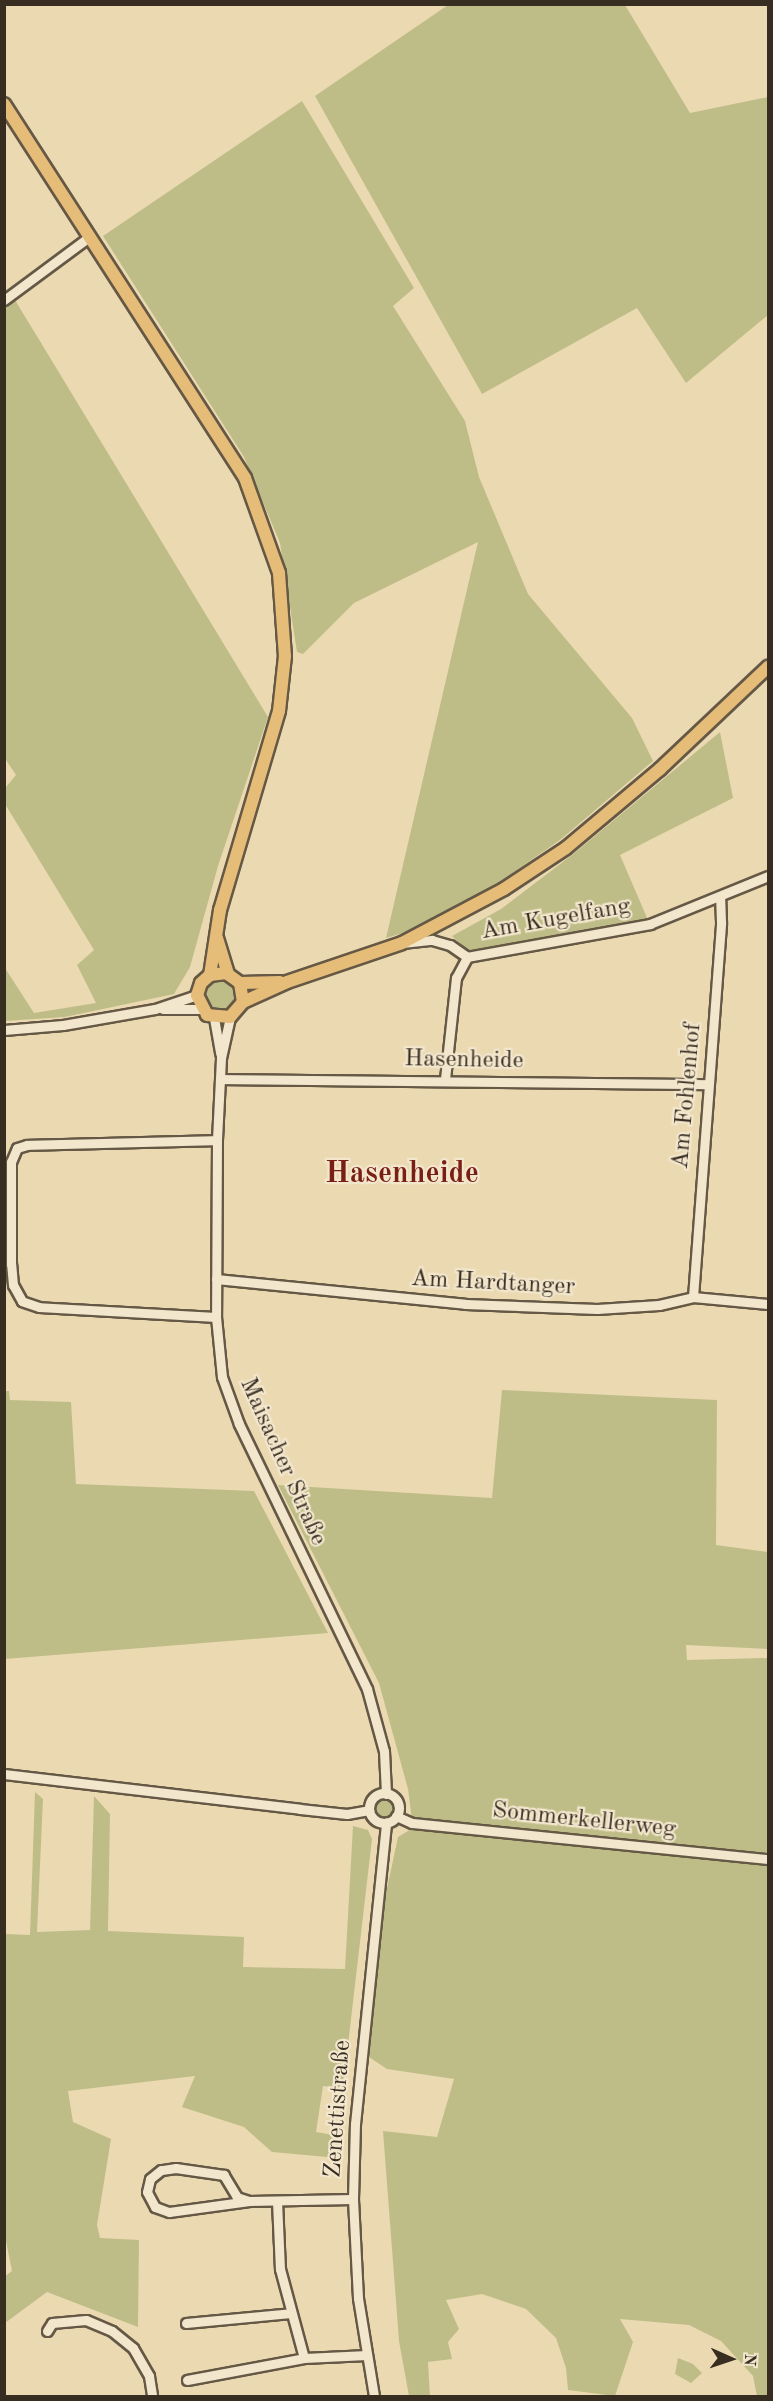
<!DOCTYPE html>
<html>
<head>
<meta charset="utf-8">
<style>
	body { margin:0 }
	#map { position:relative; width:773px; height:2401px; overflow:hidden; background:#ebd9b2; font-family:"Old Standard TT",serif }
	div>[style] { position:absolute }
	.green>* { inset:0; background:#bfbd87 }
	.round { border-radius:50% }
	.roads { filter:drop-shadow(2px 0 #655845) drop-shadow(-2px 0 #655845) drop-shadow(0 2px #655845) drop-shadow(0 -2px #655845) }
	.minor>* { height:9px; margin:-4.5px; padding:0 4.5px; transform-origin:4.5px; border-radius:4.5px; background:#f2e6cd }
	.minor>.ring { margin:-4.5px; padding:0; box-sizing:content-box; background:none; border:9px solid #f2e6cd; border-radius:50% }
	.major>* { height:12px; margin:-6px; padding:0 6px; transform-origin:6px; border-radius:6px; background:#e6bc79 }
	span { translate:-50% -50%; white-space:nowrap; text-align:center; line-height:1.15; -webkit-text-stroke:4.5px #f2e6cd; paint-order:stroke }
	.street-label { font-size:24px; color:#382d21 }
	.district-label { font-size:30px; color:#7a1f14; font-weight:700 }
	.frame { position:absolute; inset:0; border:6px solid #382d21; pointer-events:none }
	.north { position:absolute; left:701px; top:2329px; width:60px; height:60px; -webkit-text-stroke:4px #f2e6cd; paint-order:stroke; rotate:93deg; font-size:16px; font-weight:700; line-height:24px; text-align:center; color:#382d21 }
	.north::after { content:''; display:block; margin:auto; width:21px; height:27px; background:#382d21; clip-path:polygon(50% 0,100% 100%,50% 72%,0 100%) }
</style>
</head>
<body>
<div id="map">
	<div class="green">
		<div style="clip-path:polygon(448px 5px,625px 5px,690px 113px,768px 97px,768px 315px,686px 383px,637px 308px,482px 394px,315px 96px)"></div>
		<div style="clip-path:polygon(302px 101px,414px 288px,393px 306px,465px 421px,479px 477px,528px 594px,632px 718px,653px 761px,560px 840px,489px 889px,413px 930px,386px 938px,478px 542px,354px 603px,303px 654px,297px 652px,280px 543px,244px 457px,103px 236px)"></div>
		<div style="clip-path:polygon(15px 300px,268px 717px,218px 866px,190px 967px,174px 994px,65px 1017px,5px 1021px,5px 968px,34px 1013px,96px 1003px,77px 965px,94px 950px,5px 804px,5px 788px,16px 775px,4px 757px,4px 308px)"></div>
		<div style="clip-path:polygon(720px 732px,733px 798px,620px 855px,648px 920px,469px 952px,452px 936px,501px 909px,572px 855px)"></div>
		<div class="round" style="left:204px;top:979px;width:34px;height:34px"></div>
		<div style="clip-path:polygon(502px 1390px,717px 1400px,716px 1545px,768px 1552px,768px 1649px,686px 1645px,687px 1660px,768px 1658px,768px 2396px,757px 2396px,753px 2376px,721px 2341px,689px 2325px,620px 2319px,633px 2342px,615px 2396px,568px 2390px,566px 2368px,556px 2338px,526px 2309px,482px 2294px,446px 2300px,459px 2329px,448px 2342px,452px 2359px,428px 2362px,430px 2396px,409px 2396px,399px 2341px,383px 2131px,437px 2137px,454px 2079px,387px 2069px,369px 2057px,383px 1907px,398px 1837px,413px 1828px,408px 1789px,379px 1683px,278px 1485px,492px 1498px)"></div>
		<div style="clip-path:polygon(5px 1391px,9px 1391px,10px 1400px,71px 1402px,76px 1484px,254px 1491px,328px 1633px,5px 1659px)"></div>
		<div style="clip-path:polygon(35px 1792px,43px 1799px,37px 1932px,90px 1930px,94px 1796px,110px 1814px,108px 1931px,244px 1937px,243px 1967px,345px 1969px,353px 1826px,368px 1830px,372px 1839px,343px 2088px,323px 2086px,316px 2132px,339px 2136px,338px 2158px,272px 2152px,244px 2127px,182px 2107px,195px 2076px,68px 2091px,73px 2122px,111px 2139px,97px 2225px,100px 2238px,139px 2240px,138px 2327px,47px 2292px,5px 2323px,5px 2276px,12px 2271px,4px 2231px,5px 1934px,30px 1935px)"></div>
		<div class="round" style="left:375px;top:1799px;width:18px;height:18px"></div>
		<div style="clip-path:polygon(678px 2358px,693px 2364px,702px 2373px,691px 2383px,675px 2374px)"></div>
	</div>
	<div class="roads">
		<div class="minor">
			<div style="left:4px;top:300px;width:106px;rotate:-36.5deg"></div>
			<div style="left:402px;top:943px;width:30px;rotate:-6deg"></div>
			<div style="left:432px;top:940px;width:19px;rotate:16deg"></div>
			<div style="left:450px;top:945px;width:21px;rotate:35deg"></div>
			<div style="left:163px;top:1009px;width:38px"></div>
			<div style="left:230px;top:1017px;width:42px;rotate:102.4deg"></div>
			<div style="left:221px;top:1058px;width:82px;rotate:92.8deg"></div>
			<div style="left:217px;top:1140px;width:177px;rotate:90.3deg"></div>
			<div style="left:216px;top:1317px;width:60px;rotate:84.3deg"></div>
			<div style="left:222px;top:1377px;width:50px;rotate:70.1deg"></div>
			<div style="left:239px;top:1424px;width:294px;rotate:64.2deg"></div>
			<div style="left:367px;top:1689px;width:64px;rotate:74.7deg"></div>
			<div style="left:384px;top:1751px;width:43px;rotate:87.3deg"></div>
			<div style="left:214px;top:1018px;width:36px;rotate:80deg"></div>
			<div style="left:4px;top:1030px;width:59px;rotate:-4.8deg"></div>
			<div style="left:63px;top:1025px;width:93px;rotate:-9.9deg"></div>
			<div style="left:155px;top:1009px;width:44px;rotate:-18.4deg"></div>
			<div style="left:220px;top:1079px;width:488px;rotate:0.6deg"></div>
			<div style="left:445px;top:1079px;width:102px;rotate:-83.8deg"></div>
			<div style="left:456px;top:978px;width:24px;rotate:-62deg"></div>
			<div style="left:467px;top:957px;width:186px;rotate:-10.2deg"></div>
			<div style="left:650px;top:924px;width:127px;rotate:-22.1deg"></div>
			<div style="left:216px;top:1279px;width:250px;rotate:5.7deg"></div>
			<div style="left:465px;top:1304px;width:132px;rotate:2.2deg"></div>
			<div style="left:597px;top:1309px;width:62px;rotate:-3.7deg"></div>
			<div style="left:659px;top:1305px;width:35px;rotate:-13deg"></div>
			<div style="left:693px;top:1297px;width:75px;rotate:5.3deg"></div>
			<div style="left:693px;top:1297px;width:376px;rotate:-85.7deg"></div>
			<div style="left:721px;top:922px;width:23px;rotate:-92deg"></div>
			<div style="left:216px;top:1317px;width:177px;rotate:-176.8deg"></div>
			<div style="left:39px;top:1307px;width:18px;rotate:-161deg"></div>
			<div style="left:22px;top:1301px;width:18px;rotate:-119deg"></div>
			<div style="left:13px;top:1285px;width:21px;rotate:-95deg"></div>
			<div style="left:11px;top:1264px;width:102px;rotate:-90deg"></div>
			<div style="left:11px;top:1162px;width:15px;rotate:-67deg"></div>
			<div style="left:17px;top:1148px;width:10px;rotate:-17deg"></div>
			<div style="left:27px;top:1145px;width:190px;rotate:-1.5deg"></div>
			<div style="left:4px;top:1774px;width:298px;rotate:6.7deg"></div>
			<div style="left:300px;top:1809px;width:47px;rotate:6.1deg"></div>
			<div style="left:347px;top:1814px;width:22px;rotate:-10deg"></div>
			<div class="ring" style="left:369px;top:1793px;width:21px;height:21px"></div>
			<div style="left:396px;top:1816px;width:17px;rotate:24deg"></div>
			<div style="left:412px;top:1823px;width:358px;rotate:5.8deg"></div>
			<div style="left:249px;top:2201px;width:13px;rotate:-162deg"></div>
			<div style="left:237px;top:2197px;width:26px;rotate:-121deg"></div>
			<div style="left:224px;top:2175px;width:49px;rotate:-171.7deg"></div>
			<div style="left:176px;top:2168px;width:15px;rotate:172deg"></div>
			<div style="left:161px;top:2170px;width:14px;rotate:141deg"></div>
			<div style="left:150px;top:2179px;width:13px;rotate:103deg"></div>
			<div style="left:147px;top:2192px;width:17px;rotate:62deg"></div>
			<div style="left:155px;top:2207px;width:15px;rotate:20deg"></div>
			<div style="left:169px;top:2212px;width:81px;rotate:-7.8deg"></div>
			<div style="left:249px;top:2201px;width:104px;rotate:-1.1deg"></div>
			<div style="left:277px;top:2201px;width:68px;rotate:87.5deg"></div>
			<div style="left:280px;top:2269px;width:92px;rotate:74.9deg"></div>
			<div style="left:186px;top:2323px;width:105px;rotate:-5.4deg"></div>
			<div style="left:47px;top:2331px;width:9px;rotate:-58deg"></div>
			<div style="left:52px;top:2323px;width:34px;rotate:-5deg"></div>
			<div style="left:86px;top:2320px;width:28px;rotate:23deg"></div>
			<div style="left:112px;top:2331px;width:27px;rotate:39deg"></div>
			<div style="left:133px;top:2348px;width:32px;rotate:60deg"></div>
			<div style="left:149px;top:2376px;width:20px;rotate:81deg"></div>
			<div style="left:187px;top:2380px;width:119px;rotate:-10.6deg"></div>
			<div style="left:304px;top:2358px;width:63px;rotate:-2.7deg"></div>
			<div style="left:374px;top:2396px;width:99px;rotate:-99.3deg"></div>
			<div style="left:358px;top:2298px;width:99px;rotate:-92.9deg"></div>
			<div style="left:353px;top:2199px;width:75px;rotate:-88.5deg"></div>
			<div style="left:355px;top:2124px;width:303px;rotate:-84.1deg"></div>
		</div>
		<div class="major">
			<div style="left:4px;top:104px;width:445px;rotate:57.2deg"></div>
			<div style="left:245px;top:478px;width:101px;rotate:70.3deg"></div>
			<div style="left:279px;top:573px;width:83px;rotate:85.9deg"></div>
			<div style="left:285px;top:656px;width:55px;rotate:96.2deg"></div>
			<div style="left:279px;top:711px;width:208px;rotate:106.5deg"></div>
			<div style="left:220px;top:910px;width:66px;rotate:98.7deg"></div>
			<div style="left:210px;top:975px;width:12px;rotate:138deg"></div>
			<div style="left:201px;top:983px;width:13px;rotate:108deg"></div>
			<div style="left:197px;top:995px;width:22px;rotate:63deg"></div>
			<div style="left:207px;top:1015px;width:23px;rotate:5deg"></div>
			<div style="left:230px;top:1017px;width:20px;rotate:-49deg"></div>
			<div style="left:243px;top:1002px;width:19px;rotate:-99deg"></div>
			<div style="left:240px;top:983px;width:17px;rotate:-144deg"></div>
			<div style="left:226px;top:973px;width:16px;rotate:173deg"></div>
			<div style="left:217px;top:938px;width:38px;rotate:73deg"></div>
			<div style="left:240px;top:983px;width:40px;rotate:-1.4deg"></div>
			<div style="left:243px;top:1002px;width:48px;rotate:-24.4deg"></div>
			<div style="left:287px;top:982px;width:121px;rotate:-18.7deg"></div>
			<div style="left:402px;top:943px;width:115px;rotate:-27.9deg"></div>
			<div style="left:504px;top:889px;width:74px;rotate:-33.5deg"></div>
			<div style="left:566px;top:848px;width:123px;rotate:-40deg"></div>
			<div style="left:660px;top:769px;width:149px;rotate:-43.4deg"></div>
		</div>
	</div>
	<div class="street-label">
		<span style="left:556px;top:920px;rotate:-10deg">Am Kugelfang</span>
		<span style="left:464px;top:1061px;rotate:1deg">Hasenheide</span>
		<span style="left:688px;top:1096px;rotate:-85deg">Am Fohlenhof</span>
		<span style="left:493px;top:1284px;rotate:3deg">Am Hardtanger</span>
		<span style="left:282px;top:1462px;rotate:66deg">Maisacher Straße</span>
		<span style="left:584px;top:1821px;rotate:6deg">Sommerkellerweg</span>
		<span style="left:339px;top:2109px;rotate:-86deg">Zenettistraße</span>
	</div>
	<div class="district-label">
		<span style="left:402px;top:1174px">Hasenheide</span>
	</div>
	<div class="frame"></div>
	<div class="north">N</div>
</div>
</body>
</html>
